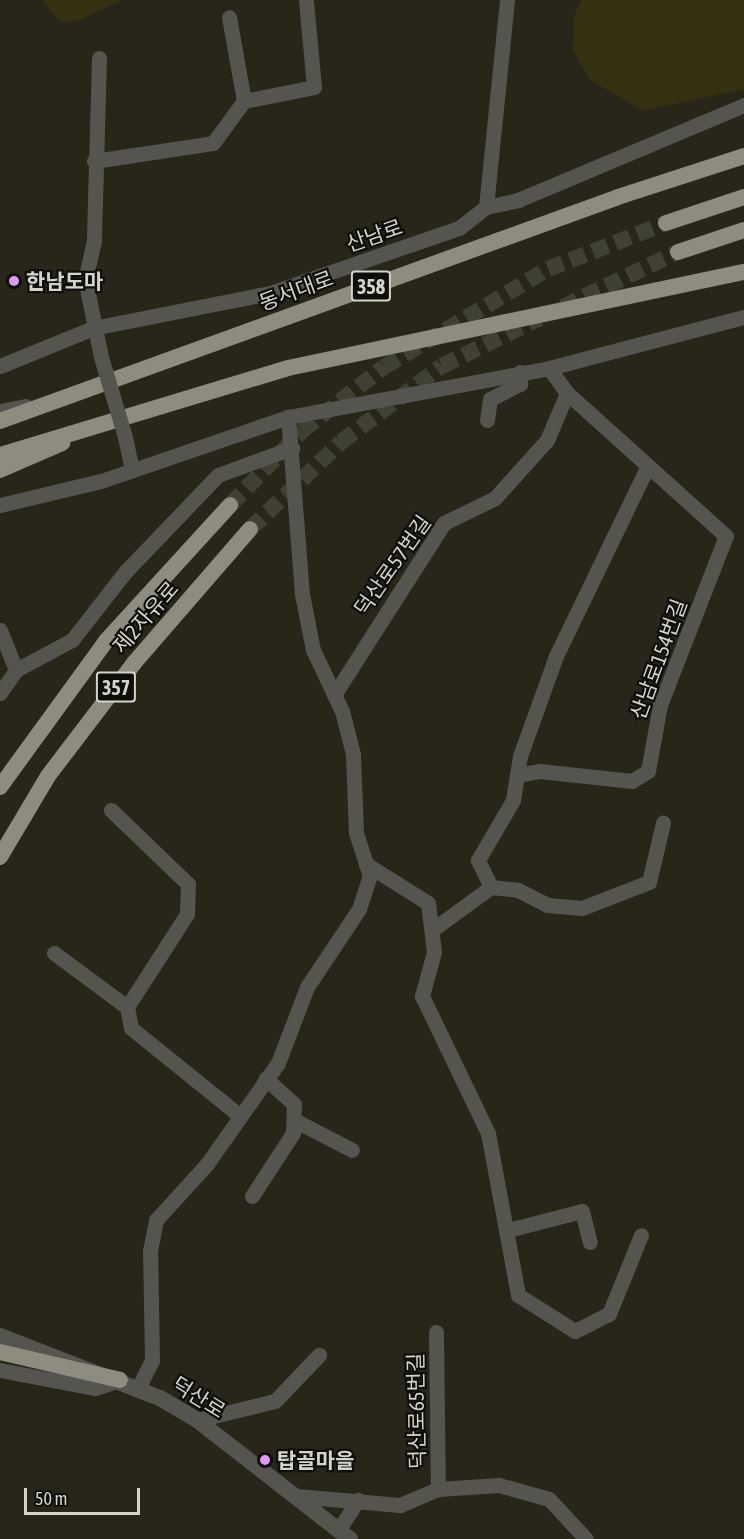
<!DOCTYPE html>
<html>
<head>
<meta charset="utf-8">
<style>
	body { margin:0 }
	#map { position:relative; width:744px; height:1539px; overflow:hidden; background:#272619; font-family:"Asap Condensed","Noto Sans KR",sans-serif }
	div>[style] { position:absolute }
	.green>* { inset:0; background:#343111 }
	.trunk-tunnel>* { height:16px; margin-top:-8px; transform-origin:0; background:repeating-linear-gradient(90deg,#414034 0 16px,transparent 0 24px) }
	.minor>* { height:15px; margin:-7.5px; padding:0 7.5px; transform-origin:7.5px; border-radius:7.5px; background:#55544e }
	.tertiary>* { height:16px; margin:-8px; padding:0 8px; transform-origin:8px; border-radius:8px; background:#55544e }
	.trunk>* { height:16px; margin:-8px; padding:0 8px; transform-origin:8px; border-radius:8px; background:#8d8c7e }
	.minor-bridge>* { height:15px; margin:-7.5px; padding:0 7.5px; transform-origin:7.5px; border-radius:7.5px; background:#55544e }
	.dots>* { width:16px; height:16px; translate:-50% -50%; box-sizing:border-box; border:3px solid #0f0e09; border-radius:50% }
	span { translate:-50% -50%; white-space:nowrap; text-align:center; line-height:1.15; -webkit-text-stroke:4.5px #0f0e09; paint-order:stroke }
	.shield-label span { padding:2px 4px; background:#0f0e09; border:2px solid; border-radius:4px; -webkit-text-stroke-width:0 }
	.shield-label { font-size:20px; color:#d5d4cc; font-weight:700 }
	.street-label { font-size:21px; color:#d5d4cc }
	.poi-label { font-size:21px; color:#d5d4cc; font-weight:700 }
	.left { translate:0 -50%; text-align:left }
	.scale { position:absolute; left:24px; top:1488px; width:116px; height:27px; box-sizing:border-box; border:3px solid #d5d4cc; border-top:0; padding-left:8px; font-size:18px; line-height:21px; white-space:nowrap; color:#d5d4cc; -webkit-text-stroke:4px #0f0e09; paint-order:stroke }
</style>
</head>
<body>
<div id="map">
	<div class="green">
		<div style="clip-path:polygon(42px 0,123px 0,80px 20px,61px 22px)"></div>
		<div style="clip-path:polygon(582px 0,744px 0,744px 89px,643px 111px,590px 80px,573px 50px,574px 16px)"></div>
	</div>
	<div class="trunk-tunnel">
		<div style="left:563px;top:307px;width:127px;rotate:-25.6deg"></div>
		<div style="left:230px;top:505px;width:103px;rotate:-45.8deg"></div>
		<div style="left:302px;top:431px;width:104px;rotate:-38deg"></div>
		<div style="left:384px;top:367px;width:191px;rotate:-30.9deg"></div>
		<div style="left:548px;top:269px;width:127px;rotate:-21.3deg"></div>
		<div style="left:250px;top:529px;width:126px;rotate:-43.7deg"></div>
		<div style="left:341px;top:442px;width:126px;rotate:-37deg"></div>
		<div style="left:442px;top:366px;width:109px;rotate:-26.1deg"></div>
	</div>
	<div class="minor">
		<div style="left:99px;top:58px;width:183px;rotate:91.6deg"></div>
		<div style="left:94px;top:241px;width:39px;rotate:103deg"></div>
		<div style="left:85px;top:279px;width:80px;rotate:78.4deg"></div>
		<div style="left:244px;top:101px;width:71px;rotate:-11.3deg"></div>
		<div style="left:314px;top:87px;width:87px;rotate:-95.3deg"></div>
		<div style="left:94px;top:161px;width:120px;rotate:-8.6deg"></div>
		<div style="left:213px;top:143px;width:52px;rotate:-53.6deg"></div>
		<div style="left:244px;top:101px;width:85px;rotate:-100.1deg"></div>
		<div style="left:486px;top:207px;width:208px;rotate:-84.2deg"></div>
		<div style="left:0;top:366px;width:100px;rotate:-22.2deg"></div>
		<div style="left:93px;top:328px;width:180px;rotate:-11.2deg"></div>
		<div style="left:270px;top:293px;width:200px;rotate:-19deg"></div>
		<div style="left:459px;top:228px;width:34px;rotate:-38deg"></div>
		<div style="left:486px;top:207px;width:33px;rotate:-12deg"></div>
		<div style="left:518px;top:200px;width:245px;rotate:-22.8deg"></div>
		<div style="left:0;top:411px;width:26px;rotate:-11deg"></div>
		<div style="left:487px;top:420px;width:21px;rotate:-82deg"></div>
		<div style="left:490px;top:399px;width:34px;rotate:-27deg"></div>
		<div style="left:520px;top:384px;width:12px;rotate:-90deg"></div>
		<div style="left:125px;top:437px;width:34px;rotate:78deg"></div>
		<div style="left:0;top:505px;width:104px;rotate:-13.4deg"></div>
		<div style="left:101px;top:481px;width:198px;rotate:-18.9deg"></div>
		<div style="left:288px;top:417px;width:266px;rotate:-10.6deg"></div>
		<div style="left:549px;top:368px;width:202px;rotate:-14.7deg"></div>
		<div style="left:0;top:630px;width:43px;rotate:68.2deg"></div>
		<div style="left:0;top:693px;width:28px;rotate:-55deg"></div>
		<div style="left:16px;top:670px;width:64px;rotate:-28.2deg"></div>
		<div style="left:72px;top:640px;width:88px;rotate:-52deg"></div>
		<div style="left:126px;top:571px;width:133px;rotate:-46.2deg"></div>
		<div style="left:218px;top:475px;width:79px;rotate:-20deg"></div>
		<div style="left:334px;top:695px;width:204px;rotate:-57.4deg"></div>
		<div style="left:444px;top:523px;width:57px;rotate:-26.1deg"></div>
		<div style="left:495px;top:498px;width:78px;rotate:-48.1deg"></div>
		<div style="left:547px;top:440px;width:51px;rotate:-66.9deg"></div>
		<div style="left:517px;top:775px;width:22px;rotate:-10deg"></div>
		<div style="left:539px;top:771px;width:94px;rotate:6.1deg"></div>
		<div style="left:632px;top:781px;width:19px;rotate:-32deg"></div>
		<div style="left:648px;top:771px;width:67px;rotate:-79.7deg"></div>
		<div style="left:660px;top:705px;width:181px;rotate:-68.7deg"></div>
		<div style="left:726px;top:536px;width:214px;rotate:-138deg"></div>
		<div style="left:567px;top:393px;width:31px;rotate:-126deg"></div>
		<div style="left:111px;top:810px;width:107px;rotate:43.9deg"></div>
		<div style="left:188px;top:884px;width:30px;rotate:92deg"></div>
		<div style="left:187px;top:914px;width:111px;rotate:122.8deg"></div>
		<div style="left:127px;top:1007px;width:21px;rotate:79deg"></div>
		<div style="left:131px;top:1028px;width:140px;rotate:38.9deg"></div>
		<div style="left:366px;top:864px;width:73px;rotate:32.2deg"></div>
		<div style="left:428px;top:903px;width:49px;rotate:83deg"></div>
		<div style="left:434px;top:952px;width:46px;rotate:105.3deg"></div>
		<div style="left:422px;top:996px;width:152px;rotate:64.3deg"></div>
		<div style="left:488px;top:1133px;width:165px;rotate:79.5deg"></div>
		<div style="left:518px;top:1295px;width:67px;rotate:32.3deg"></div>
		<div style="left:575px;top:1331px;width:38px;rotate:-27deg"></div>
		<div style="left:609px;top:1314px;width:85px;rotate:-67.9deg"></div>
		<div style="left:491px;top:887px;width:27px;rotate:6deg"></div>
		<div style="left:518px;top:890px;width:33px;rotate:27deg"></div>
		<div style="left:547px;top:905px;width:35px;rotate:5deg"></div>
		<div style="left:582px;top:908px;width:72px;rotate:-21.2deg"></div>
		<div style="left:649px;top:882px;width:61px;rotate:-76.7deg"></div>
		<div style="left:432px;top:930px;width:73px;rotate:-36.1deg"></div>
		<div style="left:491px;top:887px;width:30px;rotate:-116deg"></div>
		<div style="left:478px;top:860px;width:69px;rotate:-59.7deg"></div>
		<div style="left:513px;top:800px;width:45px;rotate:-81deg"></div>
		<div style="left:520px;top:756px;width:106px;rotate:-70.2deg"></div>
		<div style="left:556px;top:656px;width:211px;rotate:-64.2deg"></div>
		<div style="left:54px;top:953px;width:91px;rotate:36.5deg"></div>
		<div style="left:294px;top:1120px;width:65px;rotate:27.3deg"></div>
		<div style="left:252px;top:1196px;width:75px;rotate:-56.9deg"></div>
		<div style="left:293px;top:1133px;width:29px;rotate:-88deg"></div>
		<div style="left:294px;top:1104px;width:38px;rotate:-138deg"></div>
		<div style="left:508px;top:1230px;width:76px;rotate:-14.4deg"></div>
		<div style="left:582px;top:1211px;width:32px;rotate:76deg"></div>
		<div style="left:436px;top:1332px;width:157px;rotate:89.3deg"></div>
		<div style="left:0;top:1370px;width:97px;rotate:10.7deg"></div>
		<div style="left:95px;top:1388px;width:26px;rotate:-18deg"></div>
		<div style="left:138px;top:1388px;width:30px;rotate:-63deg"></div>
		<div style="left:152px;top:1361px;width:110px;rotate:-91deg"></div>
		<div style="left:150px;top:1251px;width:32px;rotate:-79deg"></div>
		<div style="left:156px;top:1220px;width:76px;rotate:-47.7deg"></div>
		<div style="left:207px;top:1164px;width:123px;rotate:-54.9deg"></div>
		<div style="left:278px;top:1063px;width:81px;rotate:-69.1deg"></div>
		<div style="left:307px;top:987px;width:94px;rotate:-56.3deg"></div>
		<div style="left:359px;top:909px;width:35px;rotate:-72deg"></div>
		<div style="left:370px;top:876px;width:45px;rotate:-108deg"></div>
		<div style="left:356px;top:833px;width:79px;rotate:-92.2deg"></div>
		<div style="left:353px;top:754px;width:44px;rotate:-104.3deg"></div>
		<div style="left:342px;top:711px;width:68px;rotate:-115.4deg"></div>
		<div style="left:313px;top:650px;width:57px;rotate:-101.1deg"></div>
		<div style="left:302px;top:594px;width:178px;rotate:-94.5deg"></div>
		<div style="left:197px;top:1420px;width:80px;rotate:-13.7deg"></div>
		<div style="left:275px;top:1401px;width:64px;rotate:-46.3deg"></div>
		<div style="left:297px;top:1496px;width:103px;rotate:5deg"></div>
		<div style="left:400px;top:1505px;width:41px;rotate:-22.8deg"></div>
		<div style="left:438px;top:1489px;width:61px;rotate:-3.8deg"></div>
		<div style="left:499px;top:1485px;width:52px;rotate:15.6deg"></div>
		<div style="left:549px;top:1499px;width:54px;rotate:47.2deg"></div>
		<div style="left:339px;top:1529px;width:35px;rotate:-57deg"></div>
	</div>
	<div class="tertiary">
		<div style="left:0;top:1336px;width:172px;rotate:21.2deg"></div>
		<div style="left:160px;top:1398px;width:43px;rotate:30.7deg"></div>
		<div style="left:197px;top:1420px;width:194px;rotate:37.9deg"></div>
	</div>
	<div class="trunk">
		<div style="left:666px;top:223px;width:82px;rotate:-18.4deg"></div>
		<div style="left:678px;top:252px;width:70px;rotate:-18.4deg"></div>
		<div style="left:0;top:421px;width:657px;rotate:-19.92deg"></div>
		<div style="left:618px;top:197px;width:133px;rotate:-18deg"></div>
		<div style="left:0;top:455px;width:301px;rotate:-16.8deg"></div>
		<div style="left:288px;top:368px;width:466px;rotate:-11.9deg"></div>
		<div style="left:0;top:470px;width:68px;rotate:-23.5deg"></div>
		<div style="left:0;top:787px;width:180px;rotate:-54deg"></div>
		<div style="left:106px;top:641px;width:184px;rotate:-47.6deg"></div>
		<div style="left:0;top:857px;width:94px;rotate:-59.3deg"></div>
		<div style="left:48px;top:776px;width:142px;rotate:-52.7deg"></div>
		<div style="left:134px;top:663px;width:177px;rotate:-49.1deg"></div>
		<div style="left:0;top:1352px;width:123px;rotate:13.1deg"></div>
	</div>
	<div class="minor-bridge">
		<div style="left:101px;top:357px;width:84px;rotate:73.3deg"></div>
	</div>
	<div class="dots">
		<div style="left:14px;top:281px;background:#da9af6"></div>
		<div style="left:265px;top:1460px;background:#da9af6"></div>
	</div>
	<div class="shield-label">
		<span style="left:371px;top:286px">358</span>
		<span style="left:116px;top:687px">357</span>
	</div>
	<div class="street-label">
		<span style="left:374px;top:235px;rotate:-19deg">산남로</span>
		<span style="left:296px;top:290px;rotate:-20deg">동서대로</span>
		<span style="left:392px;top:565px;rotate:-55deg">덕산로57번길</span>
		<span style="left:145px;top:617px;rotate:-49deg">제2자유로</span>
		<span style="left:658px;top:659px;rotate:-70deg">산남로154번길</span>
		<span style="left:199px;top:1397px;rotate:32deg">덕산로</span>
		<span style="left:416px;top:1411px;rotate:-91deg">덕산로65번길</span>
	</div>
	<div class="poi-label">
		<span class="left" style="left:26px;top:281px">한남도마</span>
		<span class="left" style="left:277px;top:1460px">탑골마을</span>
	</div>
	<div class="scale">50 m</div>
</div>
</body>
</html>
